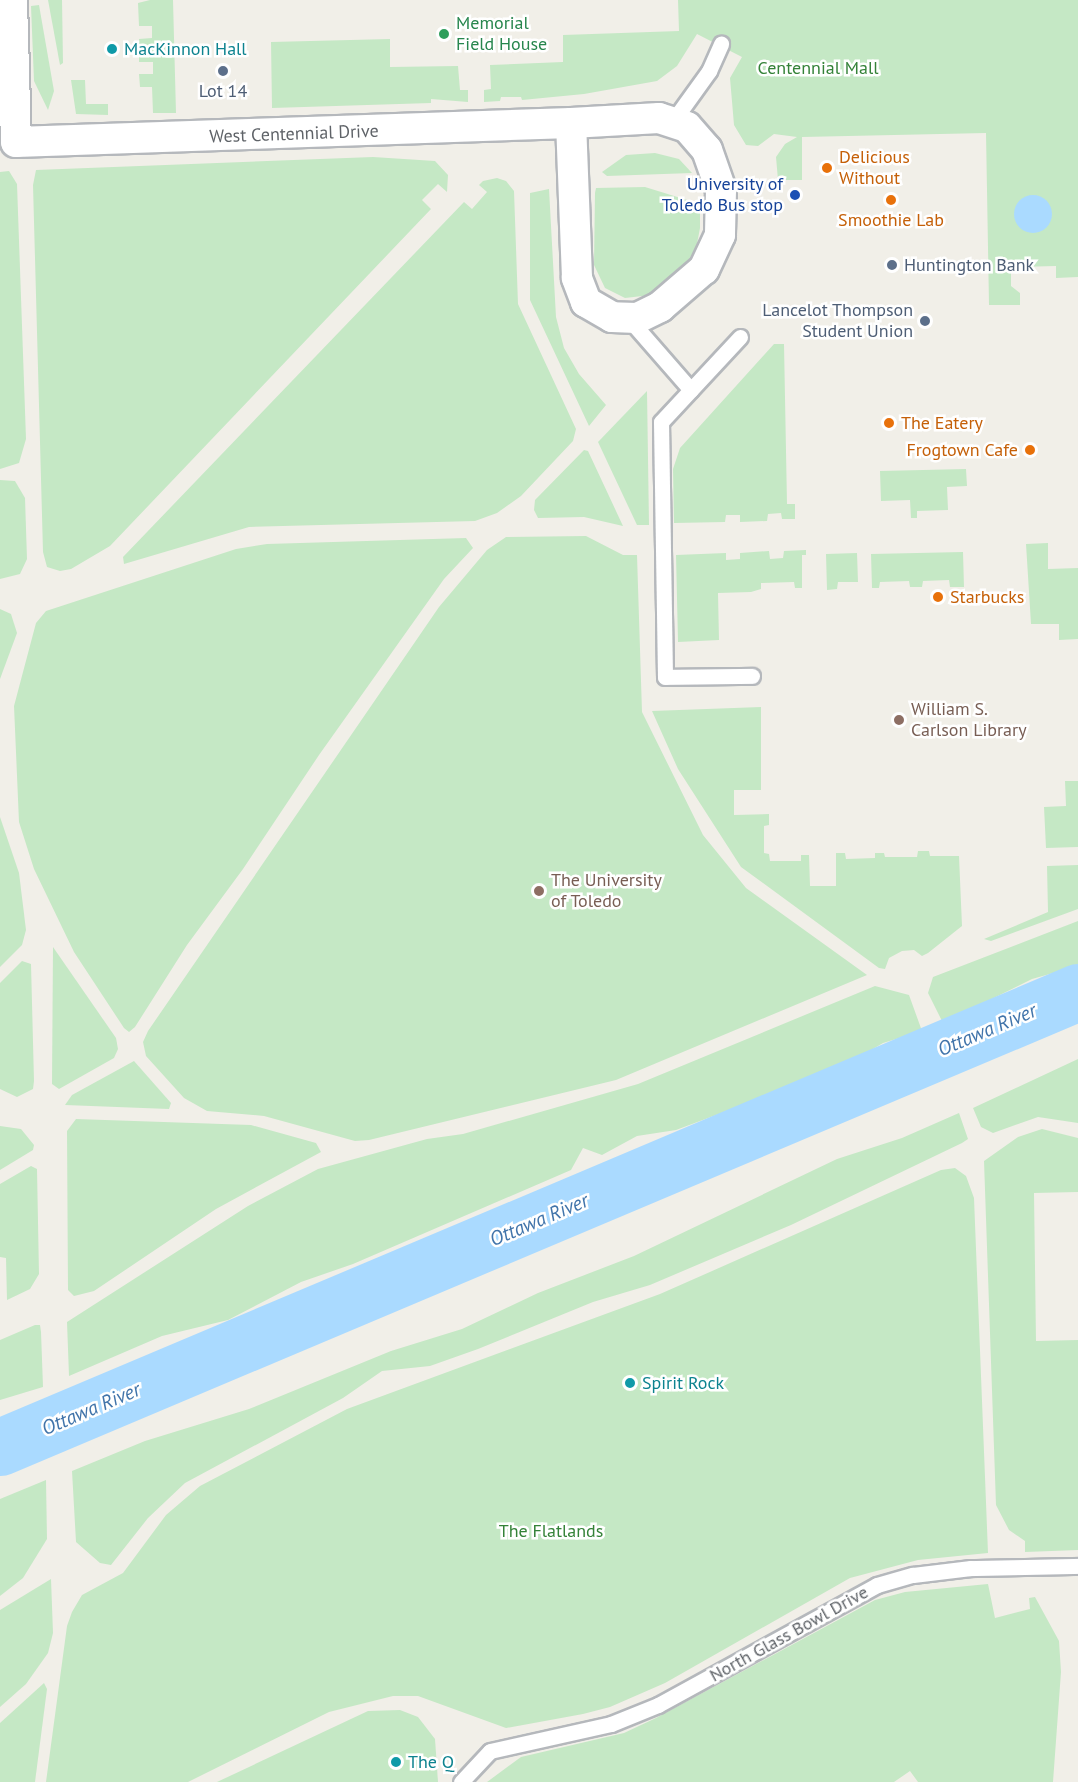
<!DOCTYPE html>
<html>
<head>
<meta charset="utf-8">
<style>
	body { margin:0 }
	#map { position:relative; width:1078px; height:1782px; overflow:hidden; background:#f1efe8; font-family:"PT Sans",sans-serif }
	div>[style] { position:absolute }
	.green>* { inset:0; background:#c5e8c5 }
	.water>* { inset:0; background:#aadaff }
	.round { border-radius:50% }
	.river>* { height:57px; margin:-28.5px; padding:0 28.5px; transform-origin:28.5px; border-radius:28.5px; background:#aadaff }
	.roads { filter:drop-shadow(2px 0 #b5b8bc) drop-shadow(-2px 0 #b5b8bc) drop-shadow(0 2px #b5b8bc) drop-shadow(0 -2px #b5b8bc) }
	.lane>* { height:15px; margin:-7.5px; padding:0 7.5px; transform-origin:7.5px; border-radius:7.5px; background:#fff }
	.street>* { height:30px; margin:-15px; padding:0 15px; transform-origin:15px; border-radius:15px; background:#fff }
	.dots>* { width:16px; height:16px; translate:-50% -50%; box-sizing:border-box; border:3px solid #fff; border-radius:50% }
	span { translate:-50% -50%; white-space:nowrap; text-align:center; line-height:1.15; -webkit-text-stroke:5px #fff; paint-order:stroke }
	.leisure-label { font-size:18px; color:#27864d }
	.left { translate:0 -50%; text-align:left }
	.culture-label { font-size:18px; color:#0d838f }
	.park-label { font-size:18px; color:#348238 }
	.service-label { font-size:18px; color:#4e5e75 }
	.right { translate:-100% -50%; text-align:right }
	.street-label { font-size:18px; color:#5f6368 }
	.food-label { font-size:18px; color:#c56008 }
	.transit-label { font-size:18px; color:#164399 }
	.education-label { font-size:18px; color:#785e54 }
	.water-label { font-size:20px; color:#4174aa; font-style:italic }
</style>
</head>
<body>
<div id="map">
	<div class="green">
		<div style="clip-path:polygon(48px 0,62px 0,63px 63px,60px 65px)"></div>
		<div style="clip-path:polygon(150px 0,173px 0,176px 113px,153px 113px,152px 87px,140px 87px,139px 74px,153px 74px,153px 62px,139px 62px,139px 39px,152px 38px,152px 26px,139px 26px,138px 3px)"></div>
		<div style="clip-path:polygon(678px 0,1078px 0,1078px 277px,1056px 278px,1056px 266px,1011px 267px,1011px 286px,1020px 293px,1020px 305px,989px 305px,986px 133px,802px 137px,802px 180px,778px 180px,776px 157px,785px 144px,797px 137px,774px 134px,758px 146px,746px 145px,734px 125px,730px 78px,742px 57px,697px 34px,677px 66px,657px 81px,584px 94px,522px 100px,521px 97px,501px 97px,500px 101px,484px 102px,484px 90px,491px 89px,490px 65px,563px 62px,563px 35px,679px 31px)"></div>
		<div style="clip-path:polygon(39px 5px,54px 91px,48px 110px,34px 81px,31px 6px)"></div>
		<div style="clip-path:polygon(390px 39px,390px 67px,458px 66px,460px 90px,468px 90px,468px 102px,431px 99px,431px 103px,272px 108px,271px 42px)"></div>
		<div style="clip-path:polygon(71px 80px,85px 80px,86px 104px,108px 104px,108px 115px,76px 114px)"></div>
		<div style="clip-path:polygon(655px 153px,679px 159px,692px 173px,607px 176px,602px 172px,626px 155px)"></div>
		<div style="clip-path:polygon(373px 157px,435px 161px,448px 175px,447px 192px,438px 184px,422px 200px,431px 209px,110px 546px,71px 569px,60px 571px,47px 567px,43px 552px,33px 185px,36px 170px)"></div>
		<div style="clip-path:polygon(9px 171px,17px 184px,26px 439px,19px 463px,0 469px,0 172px)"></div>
		<div style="clip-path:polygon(497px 178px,506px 181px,514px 191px,518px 304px,576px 429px,573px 441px,521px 496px,497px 513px,475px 521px,249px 527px,124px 564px,123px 557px,464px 202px,472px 209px,487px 192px,479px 185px,483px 181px)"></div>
		<div style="clip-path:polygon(645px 187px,700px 204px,700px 228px,696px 249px,679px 273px,651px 295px,625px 298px,605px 288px,594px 265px,595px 193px,596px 188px)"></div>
		<div style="clip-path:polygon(549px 189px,556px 317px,564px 348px,579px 374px,606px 405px,589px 426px,530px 300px,530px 193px)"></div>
		<div style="clip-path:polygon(774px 344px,784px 344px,787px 504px,795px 504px,795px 519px,782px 519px,781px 513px,768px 514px,767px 521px,740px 522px,740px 515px,726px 515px,725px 522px,674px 523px,673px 469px,680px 448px)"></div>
		<div style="clip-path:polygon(647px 391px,649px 525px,637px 525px,598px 442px)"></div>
		<div style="clip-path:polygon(584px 450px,588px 451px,623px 526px,584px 517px,538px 518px,534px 510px,535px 500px)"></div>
		<div style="clip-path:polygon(966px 469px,967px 486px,947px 487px,948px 510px,917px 511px,917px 518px,911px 518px,910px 500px,881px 501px,880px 471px)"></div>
		<div style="clip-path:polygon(0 480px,15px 481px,25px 498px,27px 559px,20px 574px,0 579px)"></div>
		<div style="clip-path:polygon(586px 536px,623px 555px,637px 555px,642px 712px,703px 835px,746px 888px,867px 975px,616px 1080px,369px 1140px,355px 1141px,264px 1116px,207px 1111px,184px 1098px,146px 1056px,143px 1042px,148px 1031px,439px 607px,487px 550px,506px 537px)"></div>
		<div style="clip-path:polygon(466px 538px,473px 548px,444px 579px,319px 755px,243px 869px,187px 945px,135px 1027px,129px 1032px,124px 1028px,74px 952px,34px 869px,19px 822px,14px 706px,36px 623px,46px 611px,236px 549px,267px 544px)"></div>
		<div style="clip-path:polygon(1048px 543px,1048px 569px,1078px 568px,1078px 639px,1059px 640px,1059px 624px,1031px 624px,1026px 544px)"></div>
		<div style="clip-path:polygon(806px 550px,806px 555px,802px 555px,802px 588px,795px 588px,794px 582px,761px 583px,761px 589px,751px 592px,718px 593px,719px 640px,678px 642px,676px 555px,726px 553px,726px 560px,740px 559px,740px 553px,769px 551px,770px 559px,783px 558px,784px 551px)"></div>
		<div style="clip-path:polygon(963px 552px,964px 587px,950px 587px,949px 580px,923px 581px,922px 587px,910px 587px,909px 581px,880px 582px,879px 588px,872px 588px,871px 554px)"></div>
		<div style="clip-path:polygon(857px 553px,858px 582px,838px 582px,837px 589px,827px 590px,826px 554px)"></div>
		<div style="clip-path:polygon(0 609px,11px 614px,17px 633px,0 679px)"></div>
		<div style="clip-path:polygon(761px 707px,761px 790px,734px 790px,734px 815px,769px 814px,769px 825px,764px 826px,764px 853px,769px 854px,770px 861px,801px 861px,801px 855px,809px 855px,810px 886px,836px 886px,836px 853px,845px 853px,846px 859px,875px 858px,875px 853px,884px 853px,885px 857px,917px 857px,918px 851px,929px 851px,930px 856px,959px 856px,962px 926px,928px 953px,922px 956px,914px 950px,902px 951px,889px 958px,885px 969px,879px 968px,741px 867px,678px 769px,652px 711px)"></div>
		<div style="clip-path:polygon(1065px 781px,1078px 781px,1078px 847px,1046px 848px,1044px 807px,1066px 806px)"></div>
		<div style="clip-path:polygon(0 817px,19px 873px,26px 930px,22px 945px,0 967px)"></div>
		<div style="clip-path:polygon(1078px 865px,1078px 909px,991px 941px,984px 939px,1048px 912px,1047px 866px)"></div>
		<div style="clip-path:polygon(1078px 921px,1078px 966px,1032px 979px,943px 1023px,928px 993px,933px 977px)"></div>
		<div style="clip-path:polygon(53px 947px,116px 1038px,118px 1049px,114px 1058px,59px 1089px,52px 1084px)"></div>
		<div style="clip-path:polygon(22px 961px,31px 964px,34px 1081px,33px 1089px,17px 1097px,0 1089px,0 983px)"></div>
		<div style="clip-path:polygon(875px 986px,909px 995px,922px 1031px,883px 1043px,856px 1059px,838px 1078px,796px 1094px,785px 1089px,676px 1130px,637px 1136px,602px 1155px,583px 1148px,571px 1170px,353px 1264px,301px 1282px,228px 1320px,162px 1336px,69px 1376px,67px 1322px,248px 1206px,318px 1169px,427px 1139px,463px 1134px,638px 1084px)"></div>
		<div style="clip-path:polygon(1078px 1059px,1078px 1123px,1038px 1117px,993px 1133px,981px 1127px,973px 1108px)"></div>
		<div style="clip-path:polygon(134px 1061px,171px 1103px,169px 1109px,65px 1105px,72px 1095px)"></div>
		<div style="clip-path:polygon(959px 1113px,968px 1139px,962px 1143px,791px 1225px,650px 1285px,593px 1302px,478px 1349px,430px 1366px,382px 1371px,343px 1398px,185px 1483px,148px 1518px,111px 1565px,100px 1563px,76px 1542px,72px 1471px,145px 1441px,249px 1409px,391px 1351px,462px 1329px,538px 1293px,634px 1256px,837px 1159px,902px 1138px)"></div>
		<div style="clip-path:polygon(76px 1119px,251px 1125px,316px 1143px,321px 1152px,216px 1209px,94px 1291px,74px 1296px,68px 1290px,67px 1131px)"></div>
		<div style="clip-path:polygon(0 1126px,21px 1129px,34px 1145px,33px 1150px,0 1170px)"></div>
		<div style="clip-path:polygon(1042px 1129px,1078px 1138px,1078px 1192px,1034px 1193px,1036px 1341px,1078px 1340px,1078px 1550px,1025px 1552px,1025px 1541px,1009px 1530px,996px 1505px,984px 1161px,1018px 1137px)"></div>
		<div style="clip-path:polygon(31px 1166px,37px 1169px,39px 1274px,30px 1289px,7px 1300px,6px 1258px,0 1257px,0 1184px)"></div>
		<div style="clip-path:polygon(955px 1168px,966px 1176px,974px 1198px,988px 1553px,918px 1560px,850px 1578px,665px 1683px,610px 1707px,583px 1714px,506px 1728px,418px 1696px,393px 1696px,329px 1712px,188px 1782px,46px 1782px,67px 1626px,72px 1612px,82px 1595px,123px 1573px,166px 1515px,200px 1486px,347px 1409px,660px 1294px,941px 1170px)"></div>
		<div style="clip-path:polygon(35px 1325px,40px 1325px,41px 1332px,43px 1387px,0 1400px,0 1340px)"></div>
		<div style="clip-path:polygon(46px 1480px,47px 1539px,23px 1578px,0 1596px,0 1499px)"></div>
		<div style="clip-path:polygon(51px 1579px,53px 1633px,48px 1653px,26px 1684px,0 1707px,0 1610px)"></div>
		<div style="clip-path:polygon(988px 1584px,995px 1618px,1030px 1609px,1029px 1598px,1035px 1597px,1059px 1641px,1061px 1672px,1053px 1782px,918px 1782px,910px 1771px,894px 1782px,487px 1782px,521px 1757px,624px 1733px,656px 1718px,875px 1600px,905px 1592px)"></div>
		<div style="clip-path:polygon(44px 1683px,47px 1689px,35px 1782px,0 1782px,0 1723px)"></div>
		<div style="clip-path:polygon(400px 1710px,418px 1717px,435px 1739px,438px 1782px,217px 1782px,368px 1711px)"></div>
	</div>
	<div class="water">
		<div class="round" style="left:1014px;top:195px;width:38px;height:38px"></div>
	</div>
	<div class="river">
		<div style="left:0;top:1447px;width:1170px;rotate:-22.88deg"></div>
	</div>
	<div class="roads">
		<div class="lane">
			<div style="left:673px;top:121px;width:62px;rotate:-54.2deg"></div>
			<div style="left:709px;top:71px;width:30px;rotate:-66deg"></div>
			<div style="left:629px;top:319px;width:94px;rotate:48.9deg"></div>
			<div style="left:740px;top:337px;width:116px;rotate:132.9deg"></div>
			<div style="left:661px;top:422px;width:255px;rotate:89.1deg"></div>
			<div style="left:665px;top:677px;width:87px;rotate:-0.7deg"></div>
			<div style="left:461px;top:1782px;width:42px;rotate:-46.9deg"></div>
			<div style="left:490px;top:1751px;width:124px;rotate:-12.6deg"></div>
			<div style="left:611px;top:1724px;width:51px;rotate:-22deg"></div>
			<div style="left:658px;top:1705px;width:250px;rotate:-28.7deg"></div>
			<div style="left:877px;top:1585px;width:37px;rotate:-16deg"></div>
			<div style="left:913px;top:1575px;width:58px;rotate:-6.9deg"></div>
			<div style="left:971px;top:1568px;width:107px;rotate:-1.1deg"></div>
		</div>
		<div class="street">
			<div style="left:12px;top:0;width:142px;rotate:88.4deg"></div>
			<div style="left:16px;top:142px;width:555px;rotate:-1.96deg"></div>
			<div style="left:659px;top:118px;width:29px;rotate:18deg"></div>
			<div style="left:687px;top:127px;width:30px;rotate:49deg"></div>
			<div style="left:707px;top:150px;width:42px;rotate:70.7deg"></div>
			<div style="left:721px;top:190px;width:45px;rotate:91.3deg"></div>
			<div style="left:720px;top:235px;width:38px;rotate:115deg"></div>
			<div style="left:704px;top:269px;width:58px;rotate:139.2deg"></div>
			<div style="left:660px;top:307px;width:25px;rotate:154deg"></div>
			<div style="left:637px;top:318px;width:25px;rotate:-178deg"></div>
			<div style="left:612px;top:317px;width:30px;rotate:-150deg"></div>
			<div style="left:586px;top:302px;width:26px;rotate:-111deg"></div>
			<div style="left:577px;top:278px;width:155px;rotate:-92.2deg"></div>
			<div style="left:571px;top:123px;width:88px;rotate:-3.3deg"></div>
		</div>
	</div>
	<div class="dots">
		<div style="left:444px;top:34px;background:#2e9e5b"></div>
		<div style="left:112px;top:49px;background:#0f9aa8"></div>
		<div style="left:223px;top:71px;background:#5c6f8a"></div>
		<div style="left:827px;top:168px;background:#e8710a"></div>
		<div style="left:795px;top:195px;background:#1a4fb4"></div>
		<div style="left:891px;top:200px;background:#e8710a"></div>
		<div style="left:892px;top:265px;background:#5c6f8a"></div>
		<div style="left:925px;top:321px;background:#5c6f8a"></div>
		<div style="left:889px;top:423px;background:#e8710a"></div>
		<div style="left:1030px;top:450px;background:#e8710a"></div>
		<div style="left:938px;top:597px;background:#e8710a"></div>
		<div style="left:899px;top:720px;background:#8d6e63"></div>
		<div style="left:539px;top:891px;background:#8d6e63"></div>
		<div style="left:630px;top:1383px;background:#0f9aa8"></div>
		<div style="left:396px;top:1762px;background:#0f9aa8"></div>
	</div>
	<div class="leisure-label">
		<span class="left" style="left:456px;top:34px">Memorial<br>Field House</span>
	</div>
	<div class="culture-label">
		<span class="left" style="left:124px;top:49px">MacKinnon Hall</span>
		<span class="left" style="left:642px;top:1383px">Spirit Rock</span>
		<span class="left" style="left:408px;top:1762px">The Q</span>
	</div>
	<div class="park-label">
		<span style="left:818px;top:68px">Centennial Mall</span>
		<span style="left:551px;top:1531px">The Flatlands</span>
	</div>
	<div class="service-label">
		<span style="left:223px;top:91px">Lot 14</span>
		<span class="left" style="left:904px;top:265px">Huntington Bank</span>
		<span class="right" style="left:913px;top:321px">Lancelot Thompson<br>Student Union</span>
	</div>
	<div class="street-label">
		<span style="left:294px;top:134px;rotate:-2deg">West Centennial Drive</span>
		<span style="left:789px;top:1634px;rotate:-29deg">North Glass Bowl Drive</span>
	</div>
	<div class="food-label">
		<span class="left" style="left:839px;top:168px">Delicious<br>Without</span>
		<span style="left:891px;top:220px">Smoothie Lab</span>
		<span class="left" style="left:901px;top:423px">The Eatery</span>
		<span class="right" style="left:1018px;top:450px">Frogtown Cafe</span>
		<span class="left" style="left:950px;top:597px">Starbucks</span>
	</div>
	<div class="transit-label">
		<span class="right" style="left:783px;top:195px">University of<br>Toledo Bus stop</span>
	</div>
	<div class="education-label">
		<span class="left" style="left:911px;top:720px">William S.<br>Carlson Library</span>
		<span class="left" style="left:551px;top:891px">The University<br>of Toledo</span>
	</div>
	<div class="water-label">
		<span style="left:987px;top:1030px;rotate:-23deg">Ottawa River</span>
		<span style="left:539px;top:1220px;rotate:-23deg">Ottawa River</span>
		<span style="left:91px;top:1409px;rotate:-23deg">Ottawa River</span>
	</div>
</div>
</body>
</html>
